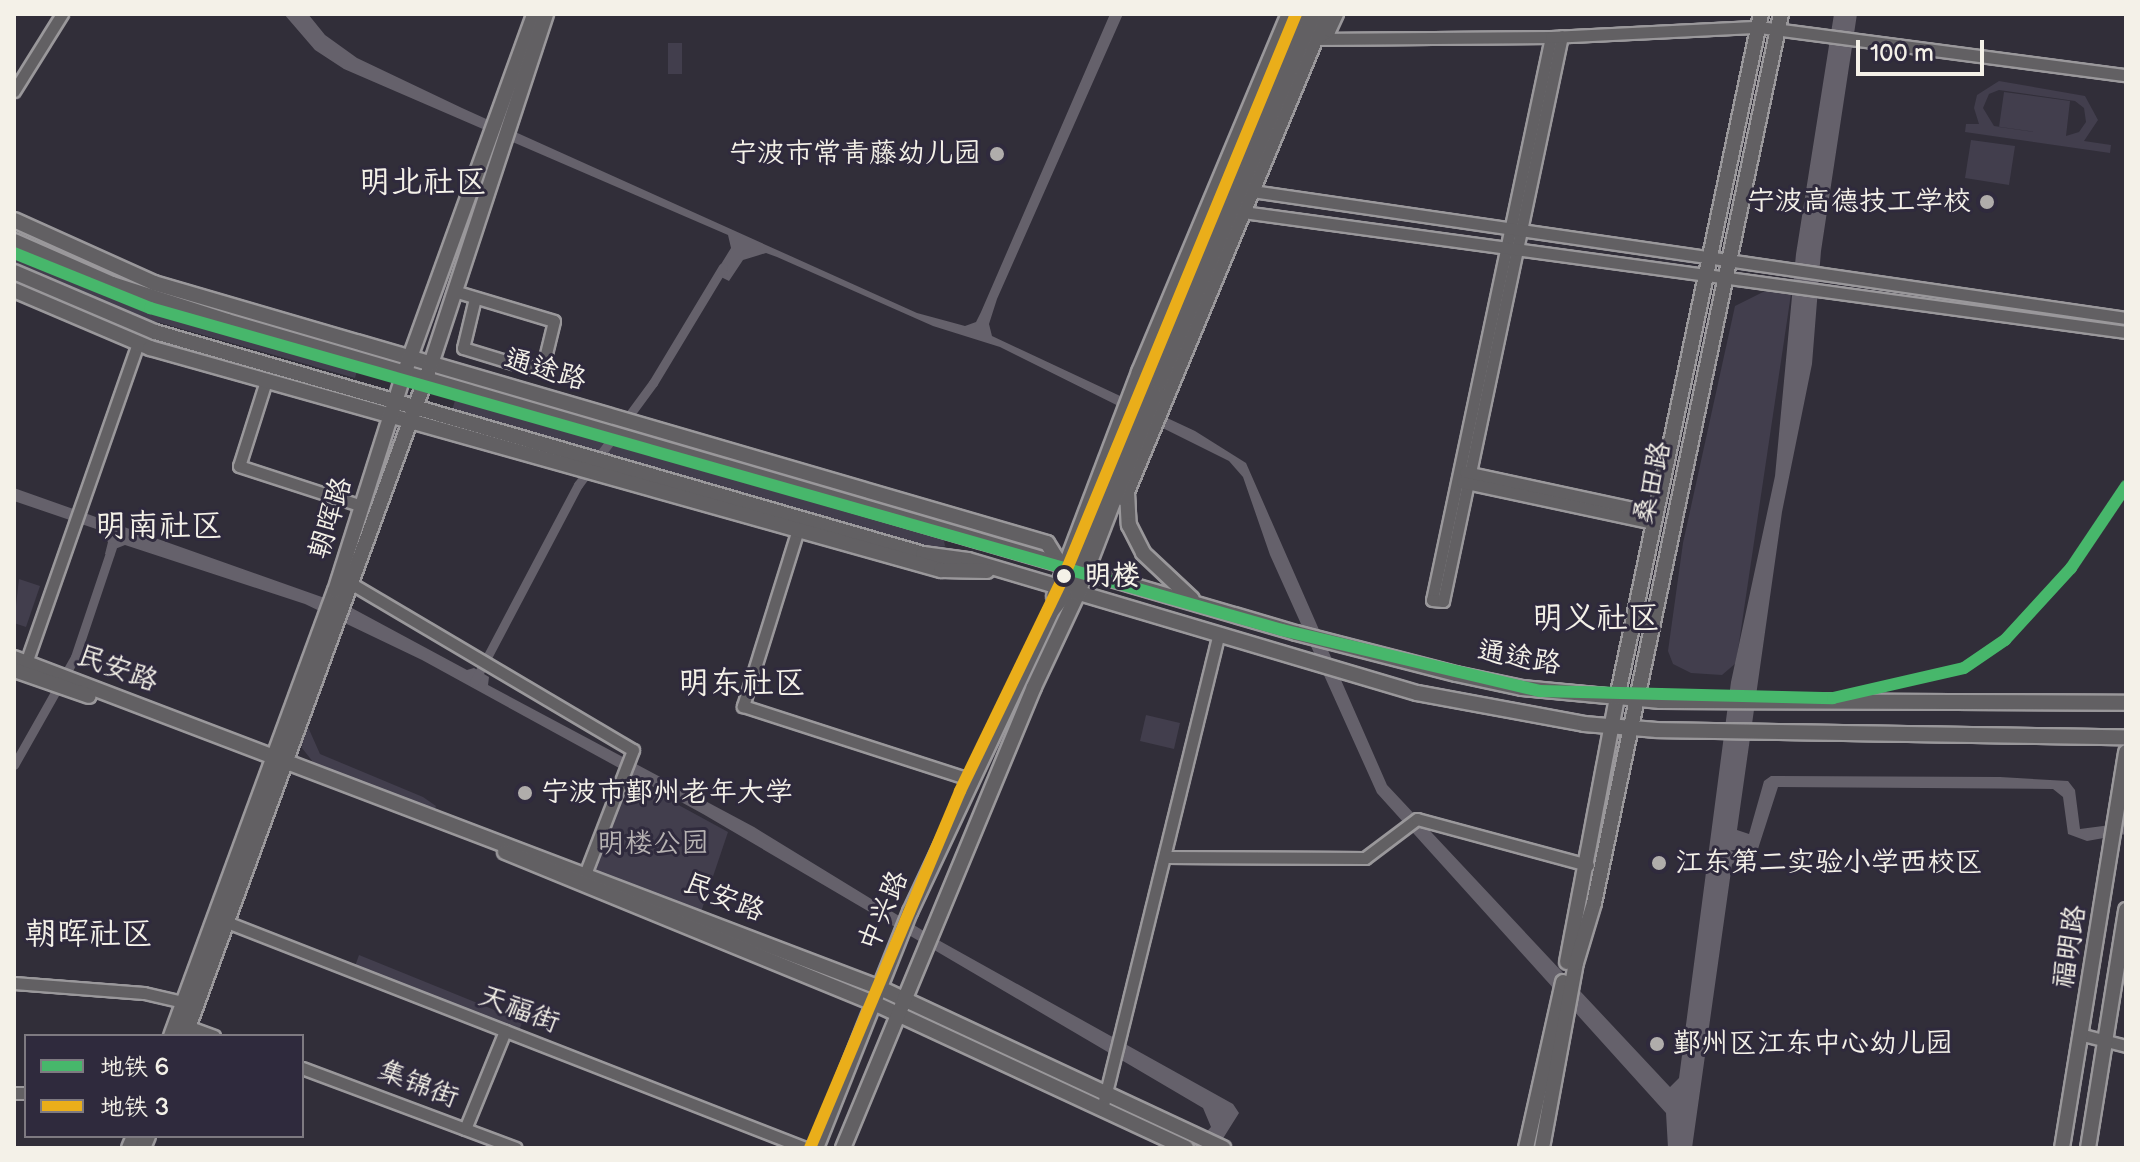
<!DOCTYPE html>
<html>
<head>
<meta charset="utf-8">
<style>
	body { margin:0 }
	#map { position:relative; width:2140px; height:1162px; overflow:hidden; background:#312e39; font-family:"Balsamiq Sans","LXGW WenKai TC",sans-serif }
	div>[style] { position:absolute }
	.green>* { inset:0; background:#423e4d }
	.water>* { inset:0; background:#65616b }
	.canal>* { height:9px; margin:-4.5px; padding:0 4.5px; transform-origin:4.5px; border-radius:4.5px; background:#65616b }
	.roads { filter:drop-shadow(2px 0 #9a989b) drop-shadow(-2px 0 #9a989b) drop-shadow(0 2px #9a989b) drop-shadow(0 -2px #9a989b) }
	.minor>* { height:11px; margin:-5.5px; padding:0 5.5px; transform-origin:5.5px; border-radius:5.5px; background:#626063 }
	.major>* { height:14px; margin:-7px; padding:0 7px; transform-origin:7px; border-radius:7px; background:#626063 }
	.metro-1>* { height:12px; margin:-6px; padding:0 6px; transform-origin:6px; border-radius:6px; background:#47b76b }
	.metro-2>* { height:12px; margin:-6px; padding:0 6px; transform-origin:6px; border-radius:6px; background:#eaae1a }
	.dots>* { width:22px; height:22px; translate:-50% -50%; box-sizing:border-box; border:4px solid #2f2a3d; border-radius:50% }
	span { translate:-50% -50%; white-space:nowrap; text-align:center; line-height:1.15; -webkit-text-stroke:6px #2f2a3d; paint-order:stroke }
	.poi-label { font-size:28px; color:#f4f1e8 }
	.right { translate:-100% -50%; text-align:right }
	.left { translate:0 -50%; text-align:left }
	.street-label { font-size:28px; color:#f4f1e8 }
	.stop-label { font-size:28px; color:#f4f1e8; font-weight:700 }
	.park-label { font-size:28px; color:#b7b3b3 }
	.quarter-label { font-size:32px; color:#f4f1e8 }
	.frame { position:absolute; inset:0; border:16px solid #f4f1e8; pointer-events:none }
	.legend { position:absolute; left:24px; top:1034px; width:280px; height:104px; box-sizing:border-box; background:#2f2a3d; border:2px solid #7e7a81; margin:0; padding:10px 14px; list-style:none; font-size:24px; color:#f4f1e8 }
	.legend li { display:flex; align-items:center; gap:16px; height:40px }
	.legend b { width:40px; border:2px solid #7e7a81 }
	.scale { position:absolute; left:1856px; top:40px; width:128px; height:36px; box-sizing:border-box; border:4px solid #f4f1e8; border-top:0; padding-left:10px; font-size:24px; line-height:28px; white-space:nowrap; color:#f4f1e8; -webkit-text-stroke:6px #2f2a3d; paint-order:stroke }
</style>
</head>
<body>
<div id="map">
	<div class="green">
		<div style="clip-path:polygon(668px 43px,682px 43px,682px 74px,668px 74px)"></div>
		<div style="clip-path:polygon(evenodd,1999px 81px,2085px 96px,2098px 120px,2084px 141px,2111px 145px,2110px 153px,1965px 132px,1966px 124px,1979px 124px,1974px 108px,1977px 95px,1999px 81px,1999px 90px,2075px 101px,2084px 108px,2086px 122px,2079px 132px,2066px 136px,2070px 101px,2004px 92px,1999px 127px,2042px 133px,1994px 126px,1983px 108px,1989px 94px,1999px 90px)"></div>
		<div style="clip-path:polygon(1971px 140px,2015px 146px,2009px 185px,1965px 178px)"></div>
		<div style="clip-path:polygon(14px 253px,183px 315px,358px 368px,355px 378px,126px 313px,14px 265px)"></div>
		<div style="clip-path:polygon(1765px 291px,1791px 294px,1736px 663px,1722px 675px,1691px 673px,1673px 664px,1668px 651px,1683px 543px,1735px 306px)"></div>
		<div style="clip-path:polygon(455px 400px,943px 536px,945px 546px,931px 549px,509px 428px,452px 411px)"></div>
		<div style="clip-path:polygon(19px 579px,40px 586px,26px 627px,14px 623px)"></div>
		<div style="clip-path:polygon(1146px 715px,1180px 723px,1174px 749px,1140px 741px)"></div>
		<div style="clip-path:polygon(303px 727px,308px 727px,320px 754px,423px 797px,436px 806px,434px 812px,313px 762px,302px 748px)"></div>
		<div style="clip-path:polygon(629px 778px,728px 832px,701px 912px,593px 869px)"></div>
		<div style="clip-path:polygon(359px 955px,517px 1019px,521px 1009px,527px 1010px,518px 1033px,354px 969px)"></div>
	</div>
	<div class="water">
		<div style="clip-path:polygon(284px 14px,308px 14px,325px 35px,357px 58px,462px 108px,917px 313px,965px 326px,976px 322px,981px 312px,1110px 14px,1123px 14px,997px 299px,989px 324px,992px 336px,1195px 431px,1246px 463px,1387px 785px,1670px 1087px,1679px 1078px,1731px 682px,1775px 476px,1796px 254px,1834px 14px,1857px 14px,1821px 251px,1812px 364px,1782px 512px,1737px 830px,1749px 834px,1764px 781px,1771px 776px,2000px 777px,2068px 781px,2075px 790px,2080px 829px,2126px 823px,2126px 834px,2087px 841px,2068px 834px,2063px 797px,2053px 789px,1778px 787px,1757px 852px,1732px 864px,1692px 1148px,1668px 1148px,1666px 1113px,1377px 793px,1270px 555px,1243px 477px,1229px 461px,1000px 347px,933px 326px,777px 257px,766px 253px,743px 260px,729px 281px,715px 274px,731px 248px,728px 235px,344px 69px,315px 50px)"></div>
		<div style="clip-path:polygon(14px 488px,350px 607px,467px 670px,474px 668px,489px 677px,488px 685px,754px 827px,940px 941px,1233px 1104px,1239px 1113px,1217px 1148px,1192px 1148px,1211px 1127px,1203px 1108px,703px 814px,422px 660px,305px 604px,125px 545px,115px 549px,114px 557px,105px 554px,108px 542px,99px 530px,14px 501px)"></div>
	</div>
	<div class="canal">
		<div style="left:474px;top:682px;width:223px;rotate:-62.2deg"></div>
		<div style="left:578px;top:485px;width:127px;rotate:-53.7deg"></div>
		<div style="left:653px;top:383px;width:135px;rotate:-58.9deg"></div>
		<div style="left:14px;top:765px;width:124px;rotate:-60.5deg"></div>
		<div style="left:75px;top:657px;width:116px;rotate:-71.4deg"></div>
	</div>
	<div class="roads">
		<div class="minor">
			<div style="left:1551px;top:37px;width:575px;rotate:101.93deg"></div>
			<div style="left:1432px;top:600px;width:11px;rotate:5deg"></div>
			<div style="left:1443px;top:601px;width:577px;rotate:-78.11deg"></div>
			<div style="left:1315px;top:39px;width:236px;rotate:-0.5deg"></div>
			<div style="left:1551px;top:37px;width:208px;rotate:-2.8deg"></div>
			<div style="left:1759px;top:27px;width:370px;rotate:7.5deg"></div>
			<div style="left:1315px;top:39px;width:16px;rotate:-30deg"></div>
			<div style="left:1329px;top:31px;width:19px;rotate:-65deg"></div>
			<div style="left:14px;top:91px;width:91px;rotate:-58.1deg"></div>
			<div style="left:1252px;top:191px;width:883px;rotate:8.27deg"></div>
			<div style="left:1243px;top:212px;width:891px;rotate:7.74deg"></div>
			<div style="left:454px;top:291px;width:104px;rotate:16.7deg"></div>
			<div style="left:554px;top:321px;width:42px;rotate:103.7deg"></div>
			<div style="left:544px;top:362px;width:14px;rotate:150deg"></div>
			<div style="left:532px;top:369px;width:72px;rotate:-163.1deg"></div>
			<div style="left:463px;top:348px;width:51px;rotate:-76.5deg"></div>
			<div style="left:266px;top:381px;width:89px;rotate:107.6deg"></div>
			<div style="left:239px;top:466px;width:129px;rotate:18deg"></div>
			<div style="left:1465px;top:472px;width:195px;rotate:12.1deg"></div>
			<div style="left:1462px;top:482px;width:196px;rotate:12.1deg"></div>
			<div style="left:800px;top:523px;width:192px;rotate:107.3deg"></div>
			<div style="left:743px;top:706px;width:241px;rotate:17.9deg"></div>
			<div style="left:347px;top:581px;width:332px;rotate:30.6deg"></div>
			<div style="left:633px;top:750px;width:131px;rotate:111.1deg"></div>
			<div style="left:26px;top:663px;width:339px;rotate:-70.7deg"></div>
			<div style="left:1166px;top:857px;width:199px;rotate:0.3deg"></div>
			<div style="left:1365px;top:858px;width:65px;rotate:-36.9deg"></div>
			<div style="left:1417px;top:819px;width:177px;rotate:15.1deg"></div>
			<div style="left:219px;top:919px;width:629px;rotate:21.34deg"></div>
			<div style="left:14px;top:983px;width:130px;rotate:4.4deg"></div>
			<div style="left:144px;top:993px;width:40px;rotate:13deg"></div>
			<div style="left:184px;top:1025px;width:32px;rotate:20deg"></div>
			<div style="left:2083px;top:1035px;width:44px;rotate:14.3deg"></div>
			<div style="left:302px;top:1068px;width:228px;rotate:20.5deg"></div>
			<div style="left:14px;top:1093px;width:12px"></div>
			<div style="left:1102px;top:1109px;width:487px;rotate:-76.2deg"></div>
			<div style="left:465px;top:1129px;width:106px;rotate:-67.8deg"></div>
		</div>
		<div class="major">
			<div style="left:14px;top:220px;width:154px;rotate:24.2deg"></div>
			<div style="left:154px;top:283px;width:930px;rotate:16.23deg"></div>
			<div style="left:1047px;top:543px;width:22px;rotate:58deg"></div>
			<div style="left:14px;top:241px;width:107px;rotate:23.7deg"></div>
			<div style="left:112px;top:284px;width:121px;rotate:17.8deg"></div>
			<div style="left:227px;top:321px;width:1114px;rotate:16.27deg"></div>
			<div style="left:1296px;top:633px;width:165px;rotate:14.4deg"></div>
			<div style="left:1456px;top:674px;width:67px;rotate:12deg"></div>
			<div style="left:1522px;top:688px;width:139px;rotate:5.4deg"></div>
			<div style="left:1660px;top:701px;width:466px;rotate:0.2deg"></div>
			<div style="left:14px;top:272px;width:153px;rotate:23.1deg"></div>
			<div style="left:155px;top:332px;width:799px;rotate:16.12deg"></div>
			<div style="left:923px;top:554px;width:45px;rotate:7.6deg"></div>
			<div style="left:968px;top:560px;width:468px;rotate:16.5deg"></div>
			<div style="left:1417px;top:693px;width:170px;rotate:10.5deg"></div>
			<div style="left:1584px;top:724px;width:73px;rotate:4.7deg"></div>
			<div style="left:1657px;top:730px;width:469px;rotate:0.9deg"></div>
			<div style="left:14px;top:290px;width:148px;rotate:23.1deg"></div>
			<div style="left:150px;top:348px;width:822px;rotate:15.68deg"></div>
			<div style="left:941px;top:570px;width:46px;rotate:1.2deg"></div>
			<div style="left:1127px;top:492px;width:33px;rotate:87deg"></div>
			<div style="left:1129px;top:525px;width:31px;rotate:63deg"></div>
			<div style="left:1143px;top:553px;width:67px;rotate:43.2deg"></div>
			<div style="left:1124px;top:499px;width:525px;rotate:-67.39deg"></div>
			<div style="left:1054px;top:596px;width:240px;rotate:-69.2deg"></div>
			<div style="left:1139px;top:372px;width:388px;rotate:-67.3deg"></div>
			<div style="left:14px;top:658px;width:925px;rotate:20.85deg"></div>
			<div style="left:878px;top:987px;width:381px;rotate:25deg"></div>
			<div style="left:14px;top:670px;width:79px;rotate:19.1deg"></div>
			<div style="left:505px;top:852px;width:399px;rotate:22.3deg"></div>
			<div style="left:874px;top:1003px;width:344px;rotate:24.9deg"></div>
			<div style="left:1567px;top:962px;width:269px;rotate:-79.3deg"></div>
			<div style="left:1617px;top:698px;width:699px;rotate:-78.11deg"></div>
			<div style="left:171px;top:1036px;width:474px;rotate:-69.8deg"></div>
			<div style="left:335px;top:591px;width:228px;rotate:-72.4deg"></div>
			<div style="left:404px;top:374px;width:383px;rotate:-70.1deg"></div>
			<div style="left:185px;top:1036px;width:716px;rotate:-69.89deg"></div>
			<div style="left:431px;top:364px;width:368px;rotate:-71.8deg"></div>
			<div style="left:129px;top:1148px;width:13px;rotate:-67deg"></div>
			<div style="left:143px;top:1148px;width:13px;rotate:-67deg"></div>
			<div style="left:816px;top:1148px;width:254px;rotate:-68.3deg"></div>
			<div style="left:910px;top:912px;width:331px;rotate:-64.8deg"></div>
			<div style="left:1051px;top:612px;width:28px;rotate:-52deg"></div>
			<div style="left:1068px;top:590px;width:228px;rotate:-69.5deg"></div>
			<div style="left:1148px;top:376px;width:393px;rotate:-67deg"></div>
			<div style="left:843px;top:1148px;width:499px;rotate:-67.5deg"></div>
			<div style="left:1034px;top:687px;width:104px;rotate:-64.9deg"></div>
			<div style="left:1078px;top:593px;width:225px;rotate:-68.9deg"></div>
			<div style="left:1159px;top:383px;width:400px;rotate:-67.3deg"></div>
			<div style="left:1526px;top:1148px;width:170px;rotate:-77.4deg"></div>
			<div style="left:1542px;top:1148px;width:188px;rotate:-79.6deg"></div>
			<div style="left:1576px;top:963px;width:63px;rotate:-73.3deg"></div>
			<div style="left:1594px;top:903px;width:908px;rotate:-78.12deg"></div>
			<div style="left:2062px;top:1148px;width:401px;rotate:-80.8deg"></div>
			<div style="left:2088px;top:1148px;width:241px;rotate:-80.9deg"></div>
		</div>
	</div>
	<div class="metro-1">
		<div style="left:14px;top:253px;width:147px;rotate:22deg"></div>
		<div style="left:150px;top:308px;width:1177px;rotate:15.88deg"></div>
		<div style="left:1282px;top:630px;width:265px;rotate:13.3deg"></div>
		<div style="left:1540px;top:691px;width:293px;rotate:1.4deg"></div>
		<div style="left:1833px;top:698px;width:134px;rotate:-12.9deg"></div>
		<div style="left:1964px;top:668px;width:50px;rotate:-34.3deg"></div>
		<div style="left:2005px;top:640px;width:98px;rotate:-47.5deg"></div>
		<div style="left:2071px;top:568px;width:99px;rotate:-56.1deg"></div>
	</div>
	<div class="metro-2">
		<div style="left:810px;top:1148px;width:387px;rotate:-67.2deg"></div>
		<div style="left:960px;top:791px;width:239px;rotate:-64.2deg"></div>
		<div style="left:1064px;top:576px;width:608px;rotate:-67.57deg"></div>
	</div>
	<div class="dots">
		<div style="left:997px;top:154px;background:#b0adab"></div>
		<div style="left:1987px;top:202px;background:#b0adab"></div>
		<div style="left:1064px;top:576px;background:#f4f1e8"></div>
		<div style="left:525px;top:793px;background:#b0adab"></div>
		<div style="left:1659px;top:863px;background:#b0adab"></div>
		<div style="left:1657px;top:1044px;background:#b0adab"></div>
	</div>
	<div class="poi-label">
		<span class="right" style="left:981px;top:154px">宁波市常青藤幼儿园</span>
		<span class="right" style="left:1971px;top:202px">宁波高德技工学校</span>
		<span class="left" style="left:541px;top:793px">宁波市鄞州老年大学</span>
		<span class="left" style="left:1675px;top:863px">江东第二实验小学西校区</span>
		<span class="left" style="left:1673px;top:1044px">鄞州区江东中心幼儿园</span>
	</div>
	<div class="street-label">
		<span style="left:545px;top:370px;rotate:16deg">通途路</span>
		<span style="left:1653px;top:483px;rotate:-78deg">桑田路</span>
		<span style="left:331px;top:518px;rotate:-73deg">朝晖路</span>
		<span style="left:1519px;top:658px;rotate:10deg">通途路</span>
		<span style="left:117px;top:669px;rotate:20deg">民安路</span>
		<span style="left:724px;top:898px;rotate:22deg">民安路</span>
		<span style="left:884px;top:911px;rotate:-67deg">中兴路</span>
		<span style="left:2070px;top:947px;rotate:-81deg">福明路</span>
		<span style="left:519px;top:1010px;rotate:21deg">天福街</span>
		<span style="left:418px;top:1085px;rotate:21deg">集锦街</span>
	</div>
	<div class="stop-label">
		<span class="left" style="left:1084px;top:576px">明楼</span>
	</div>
	<div class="park-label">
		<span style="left:653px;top:844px">明楼公园</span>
	</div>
	<div class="quarter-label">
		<span style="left:423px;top:183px">明北社区</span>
		<span style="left:159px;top:527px">明南社区</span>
		<span style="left:1596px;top:619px">明义社区</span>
		<span style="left:742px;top:684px">明东社区</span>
		<span style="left:89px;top:935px">朝晖社区</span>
	</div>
	<div class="frame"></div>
	<ul class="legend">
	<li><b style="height:10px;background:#47b76b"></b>地铁 6</li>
	<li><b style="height:10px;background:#eaae1a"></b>地铁 3</li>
	</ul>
	<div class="scale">100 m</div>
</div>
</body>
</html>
